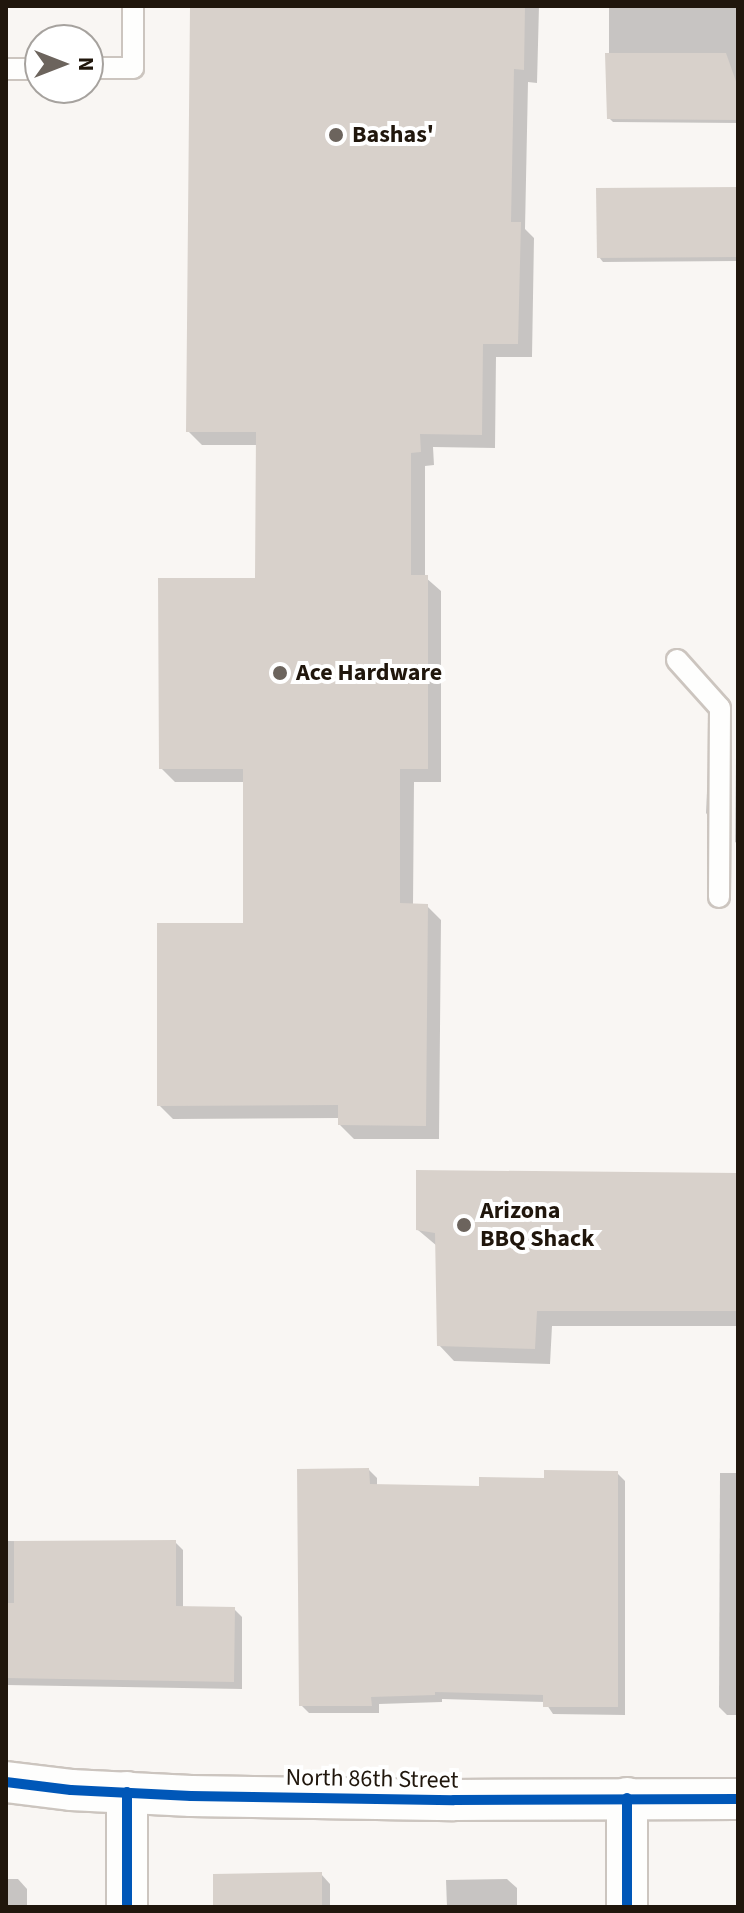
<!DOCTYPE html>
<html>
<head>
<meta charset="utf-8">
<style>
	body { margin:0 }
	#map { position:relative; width:744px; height:1913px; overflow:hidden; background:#f9f6f3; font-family:"Source Sans 3",sans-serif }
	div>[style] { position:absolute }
	.shadow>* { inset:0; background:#0003 }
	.building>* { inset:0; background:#d8d1cb }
	.roads { filter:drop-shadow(2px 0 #ccc5bf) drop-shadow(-2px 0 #ccc5bf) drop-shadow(0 2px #ccc5bf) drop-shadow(0 -2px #ccc5bf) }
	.service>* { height:20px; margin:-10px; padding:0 10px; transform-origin:10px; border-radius:10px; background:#fefefd }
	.minor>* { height:40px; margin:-20px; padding:0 20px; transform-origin:20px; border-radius:20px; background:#fefefd }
	.cycleway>* { height:10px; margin:-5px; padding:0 5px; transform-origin:5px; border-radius:5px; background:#0057b8 }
	.dots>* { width:22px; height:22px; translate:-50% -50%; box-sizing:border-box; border:4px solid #fff; border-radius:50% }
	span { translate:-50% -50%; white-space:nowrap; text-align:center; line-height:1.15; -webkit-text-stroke:8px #fff; paint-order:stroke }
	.poi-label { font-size:24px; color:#20160c; font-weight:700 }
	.left { translate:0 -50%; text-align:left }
	.street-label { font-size:24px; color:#20160c }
	.frame { position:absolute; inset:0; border:8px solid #20160c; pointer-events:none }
	.north { position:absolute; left:24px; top:24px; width:80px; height:80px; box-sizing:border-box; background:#fff; border:2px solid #a6a29e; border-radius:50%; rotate:90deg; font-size:22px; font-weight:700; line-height:32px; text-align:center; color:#20160c }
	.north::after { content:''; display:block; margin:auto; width:28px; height:36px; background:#6c645d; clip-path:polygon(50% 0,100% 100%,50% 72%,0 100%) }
</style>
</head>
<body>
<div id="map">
	<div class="shadow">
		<div style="clip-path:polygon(191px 6px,539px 6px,537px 83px,528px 82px,525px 229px,534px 238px,532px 357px,496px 357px,495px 448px,433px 447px,434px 465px,425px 466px,425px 577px,441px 591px,441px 782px,414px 782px,413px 906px,427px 906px,441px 920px,439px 1139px,354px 1139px,340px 1125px,340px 1118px,173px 1119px,159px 1105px,245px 925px,245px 782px,175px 782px,161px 768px,257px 580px,258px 445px,202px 445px,188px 431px)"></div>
		<div style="clip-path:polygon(609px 6px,738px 6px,738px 123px,613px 122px,609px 118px)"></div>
		<div style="clip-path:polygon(738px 189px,738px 261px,603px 262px,599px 257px)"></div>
		<div style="clip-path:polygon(738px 586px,738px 844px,735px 842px)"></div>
		<div style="clip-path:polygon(708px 769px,710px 771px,710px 818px,706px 813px)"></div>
		<div style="clip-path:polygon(738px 1175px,738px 1326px,552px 1326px,550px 1364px,454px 1361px,439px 1345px,437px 1246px,418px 1230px)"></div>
		<div style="clip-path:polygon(369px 1470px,377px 1478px,377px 1486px,481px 1488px,617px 1473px,625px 1481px,625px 1715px,553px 1714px,545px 1702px,442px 1699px,442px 1702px,379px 1704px,379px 1713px,309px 1713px,301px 1705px)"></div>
		<div style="clip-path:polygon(720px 1473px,738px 1473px,738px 1715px,727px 1715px,719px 1707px)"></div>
		<div style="clip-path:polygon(6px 1541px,175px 1542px,183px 1550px,183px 1608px,234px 1609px,242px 1617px,242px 1689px,6px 1685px)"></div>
		<div style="clip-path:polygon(321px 1874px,330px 1884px,330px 1907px,215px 1907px)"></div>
		<div style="clip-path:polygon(6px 1879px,18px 1879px,27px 1889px,27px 1907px,6px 1907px)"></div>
		<div style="clip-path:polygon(507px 1879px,517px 1888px,517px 1907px,447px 1907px,446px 1880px)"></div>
	</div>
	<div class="building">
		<div style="clip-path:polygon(190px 6px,525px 6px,524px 70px,514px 69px,511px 222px,521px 222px,518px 344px,483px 344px,482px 435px,420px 434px,421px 452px,411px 453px,411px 575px,428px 575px,428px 769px,400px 769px,400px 903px,428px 904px,426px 1126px,338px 1125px,338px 1105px,157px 1106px,157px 923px,243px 923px,243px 769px,159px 769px,158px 578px,255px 578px,256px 432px,186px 432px)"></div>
		<div style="clip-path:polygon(605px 53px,726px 53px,738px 87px,738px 120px,607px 119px)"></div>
		<div style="clip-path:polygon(738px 187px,738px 257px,597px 258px,596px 188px)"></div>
		<div style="clip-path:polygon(416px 1170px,738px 1173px,738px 1311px,537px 1311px,535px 1349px,437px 1346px,435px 1233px,416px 1230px)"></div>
		<div style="clip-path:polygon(369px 1468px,370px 1484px,479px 1486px,479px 1477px,544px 1478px,544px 1470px,618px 1471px,618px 1707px,543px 1707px,543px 1695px,435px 1692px,435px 1695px,371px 1697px,372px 1706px,299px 1706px,297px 1469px)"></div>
		<div style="clip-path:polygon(176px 1540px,176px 1606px,235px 1607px,234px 1682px,6px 1678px,6px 1603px,14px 1603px,14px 1541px)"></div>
		<div style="clip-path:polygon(322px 1872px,322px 1907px,213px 1907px,213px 1874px)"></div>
	</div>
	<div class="roads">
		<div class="service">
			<div style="left:88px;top:68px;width:45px"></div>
			<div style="left:133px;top:68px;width:62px;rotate:-90deg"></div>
			<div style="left:6px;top:69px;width:34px"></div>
			<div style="left:677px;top:660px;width:64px;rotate:48.1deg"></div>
			<div style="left:720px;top:708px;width:189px;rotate:90.3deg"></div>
		</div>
		<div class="minor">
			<div style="left:6px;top:1782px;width:65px;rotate:7deg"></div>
			<div style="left:71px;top:1790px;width:120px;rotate:2.9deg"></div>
			<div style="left:191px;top:1796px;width:263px;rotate:0.9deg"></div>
			<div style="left:454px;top:1800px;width:284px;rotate:-0.2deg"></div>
			<div style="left:627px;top:1798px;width:109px;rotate:90deg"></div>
			<div style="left:127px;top:1907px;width:115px;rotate:-90deg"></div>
		</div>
	</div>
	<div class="cycleway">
		<div style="left:6px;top:1782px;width:65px;rotate:7deg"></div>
		<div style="left:71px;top:1790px;width:120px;rotate:2.9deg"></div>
		<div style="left:191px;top:1796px;width:263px;rotate:0.9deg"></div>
		<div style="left:454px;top:1800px;width:284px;rotate:-0.2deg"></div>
		<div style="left:627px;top:1798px;width:109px;rotate:90deg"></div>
		<div style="left:127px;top:1907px;width:115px;rotate:-90deg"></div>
	</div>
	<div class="dots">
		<div style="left:336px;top:135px;background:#6c645d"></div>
		<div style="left:280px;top:673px;background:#6c645d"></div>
		<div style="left:464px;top:1225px;background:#6c645d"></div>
	</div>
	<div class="poi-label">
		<span class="left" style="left:352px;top:135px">Bashas'</span>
		<span class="left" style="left:296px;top:673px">Ace Hardware</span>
		<span class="left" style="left:480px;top:1225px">Arizona<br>BBQ Shack</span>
	</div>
	<div class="street-label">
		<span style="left:372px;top:1779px;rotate:1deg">North 86th Street</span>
	</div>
	<div class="frame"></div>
	<div class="north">N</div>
</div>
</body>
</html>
